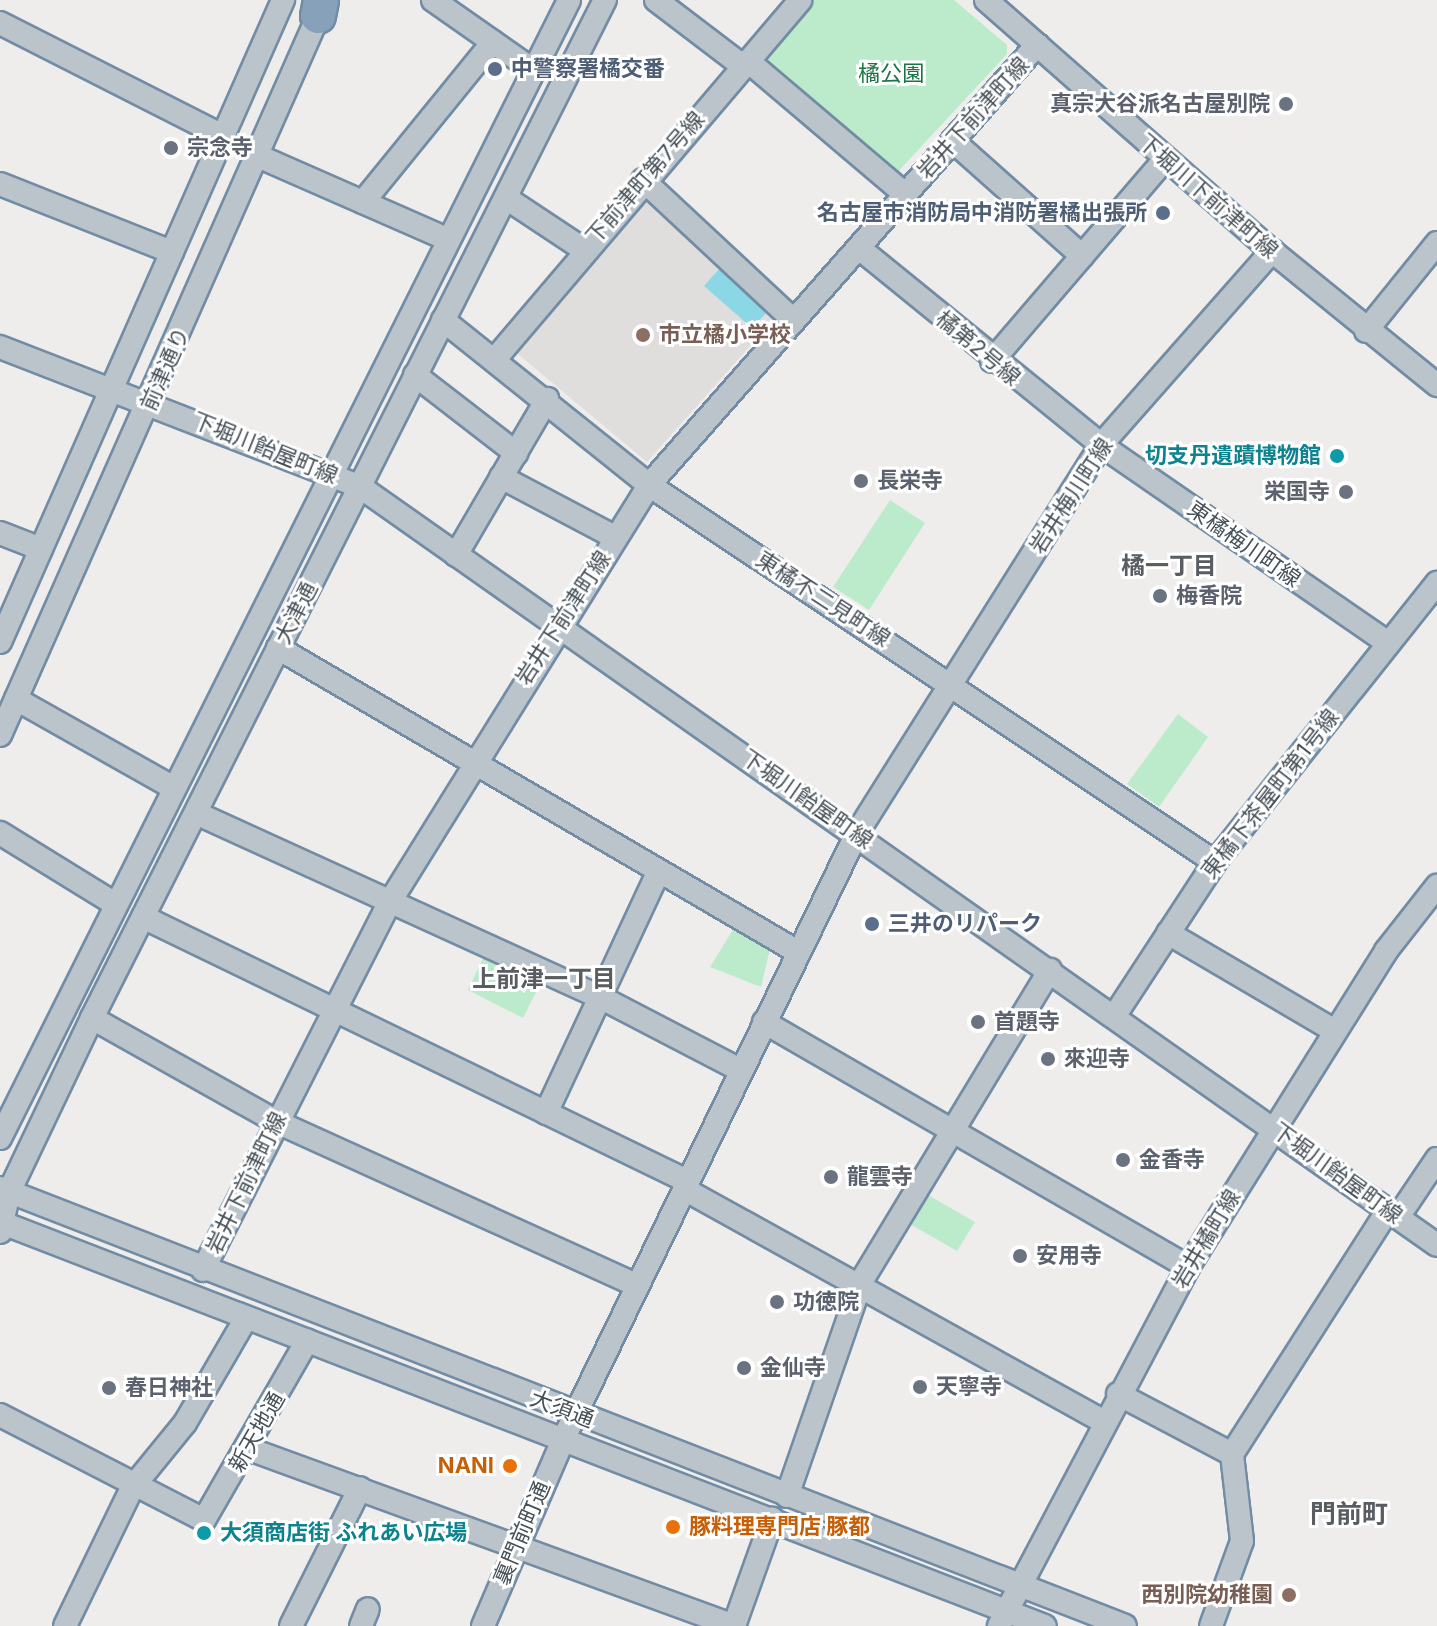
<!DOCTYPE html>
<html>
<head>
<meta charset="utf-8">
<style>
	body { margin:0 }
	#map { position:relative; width:1437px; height:1626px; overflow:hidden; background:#efecec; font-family:Inter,"Noto Sans JP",sans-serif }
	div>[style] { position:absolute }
	.education>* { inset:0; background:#e0dddd }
	.green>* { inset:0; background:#bcebcc }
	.water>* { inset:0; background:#8bd7e6 }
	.roads { filter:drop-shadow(2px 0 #718ca4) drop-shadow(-2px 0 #718ca4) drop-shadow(0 2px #718ca4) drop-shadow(0 -2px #718ca4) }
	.minor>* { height:22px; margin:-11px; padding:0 11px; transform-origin:11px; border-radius:11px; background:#bbc4cb }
	.highway>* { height:34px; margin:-17px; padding:0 17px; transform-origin:17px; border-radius:17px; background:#86a1b9 }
	.dots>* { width:22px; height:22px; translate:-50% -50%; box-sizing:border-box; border:4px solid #fff; border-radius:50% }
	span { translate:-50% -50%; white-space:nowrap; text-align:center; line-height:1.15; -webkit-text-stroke:6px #fff; paint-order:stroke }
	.service-label { font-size:22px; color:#4e5e75; font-weight:700 }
	.left { translate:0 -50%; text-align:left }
	.right { translate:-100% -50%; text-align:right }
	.park-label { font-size:22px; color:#1b7444 }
	.worship-label { font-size:22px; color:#5b616d; font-weight:700 }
	.street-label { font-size:22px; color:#465058 }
	.education-label { font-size:22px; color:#785e54; font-weight:700 }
	.culture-label { font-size:22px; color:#0d838f; font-weight:700 }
	.food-label { font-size:22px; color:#c56008; font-weight:700 }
	.neighbourhood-label { font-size:24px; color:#595d61; font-weight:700 }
	.quarter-label { font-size:26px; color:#595d61; font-weight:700 }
</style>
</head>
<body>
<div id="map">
	<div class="education">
		<div style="clip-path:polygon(646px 192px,774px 310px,774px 319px,647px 462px,513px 350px)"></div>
	</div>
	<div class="green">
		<div style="clip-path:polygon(811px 0,954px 0,1007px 45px,1007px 54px,894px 176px,766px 66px,765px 56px)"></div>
		<div style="clip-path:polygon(890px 500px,925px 523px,869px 610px,833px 587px)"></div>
		<div style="clip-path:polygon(1178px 714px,1208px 737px,1159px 807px,1127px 784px)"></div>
		<div style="clip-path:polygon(734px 928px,770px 949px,761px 987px,710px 967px)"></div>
		<div style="clip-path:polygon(487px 950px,543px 978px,523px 1018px,468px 990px)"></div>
		<div style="clip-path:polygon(928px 1195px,975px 1222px,957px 1251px,910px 1224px)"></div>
	</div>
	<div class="water">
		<div style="clip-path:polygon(720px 268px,768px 311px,752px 328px,704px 286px)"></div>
	</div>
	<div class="roads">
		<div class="minor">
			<div style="left:433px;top:0;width:122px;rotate:35deg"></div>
			<div style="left:656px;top:0;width:111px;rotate:37.3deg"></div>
			<div style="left:986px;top:0;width:381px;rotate:41.3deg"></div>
			<div style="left:1272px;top:251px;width:213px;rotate:39.1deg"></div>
			<div style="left:0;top:23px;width:250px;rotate:26.9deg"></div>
			<div style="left:748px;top:61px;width:206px;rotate:40.3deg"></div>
			<div style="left:953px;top:141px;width:173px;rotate:41.7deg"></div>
			<div style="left:258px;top:156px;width:206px;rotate:23.7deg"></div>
			<div style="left:643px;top:180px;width:205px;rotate:43deg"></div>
			<div style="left:0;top:184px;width:185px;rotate:21.6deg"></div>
			<div style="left:506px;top:198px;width:92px;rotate:33.5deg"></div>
			<div style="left:363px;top:202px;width:206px;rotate:-50.9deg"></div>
			<div style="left:859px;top:248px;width:312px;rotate:39.1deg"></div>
			<div style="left:1101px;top:445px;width:349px;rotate:34.6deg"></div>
			<div style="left:443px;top:320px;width:264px;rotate:38.7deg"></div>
			<div style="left:649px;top:485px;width:680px;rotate:33.67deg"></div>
			<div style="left:1366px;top:331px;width:113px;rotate:-51.1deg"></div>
			<div style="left:0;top:347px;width:385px;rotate:21.2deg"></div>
			<div style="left:359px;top:486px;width:1318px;rotate:35.15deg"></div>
			<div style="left:495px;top:359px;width:471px;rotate:-49.6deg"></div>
			<div style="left:992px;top:361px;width:266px;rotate:-49.4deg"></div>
			<div style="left:415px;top:375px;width:128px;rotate:37.7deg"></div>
			<div style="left:501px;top:477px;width:129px;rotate:27.8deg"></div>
			<div style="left:0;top:533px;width:44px;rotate:21.3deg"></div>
			<div style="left:456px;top:555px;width:181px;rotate:-59.7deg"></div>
			<div style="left:0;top:642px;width:702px;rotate:-66.21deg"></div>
			<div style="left:278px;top:648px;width:602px;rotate:30.31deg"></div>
			<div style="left:16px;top:699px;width:181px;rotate:29.4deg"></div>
			<div style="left:0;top:735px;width:798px;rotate:-66.13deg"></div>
			<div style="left:196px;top:813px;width:444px;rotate:24.5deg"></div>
			<div style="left:600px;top:997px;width:158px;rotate:27.5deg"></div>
			<div style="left:0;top:833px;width:135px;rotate:31.7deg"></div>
			<div style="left:143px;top:917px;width:605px;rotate:25.89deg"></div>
			<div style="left:1168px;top:933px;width:194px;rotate:30.4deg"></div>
			<div style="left:1115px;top:1015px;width:183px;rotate:-56.8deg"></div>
			<div style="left:1215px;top:862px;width:357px;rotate:-51.5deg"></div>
			<div style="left:92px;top:1018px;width:212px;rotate:29.3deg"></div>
			<div style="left:277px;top:1122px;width:395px;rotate:24.4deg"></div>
			<div style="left:764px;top:1022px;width:490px;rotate:30deg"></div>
			<div style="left:546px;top:1113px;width:267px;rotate:-65deg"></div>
			<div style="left:0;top:1138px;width:1272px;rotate:-63.43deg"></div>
			<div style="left:0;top:1188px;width:1207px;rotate:21.27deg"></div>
			<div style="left:684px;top:1189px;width:479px;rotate:29deg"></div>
			<div style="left:1398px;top:1217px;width:70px;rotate:-56.1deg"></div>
			<div style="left:0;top:1222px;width:1120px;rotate:21.14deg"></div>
			<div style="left:0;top:1232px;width:41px;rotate:-77.3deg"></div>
			<div style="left:9px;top:1192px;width:193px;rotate:-64.5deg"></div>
			<div style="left:92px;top:1018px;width:1140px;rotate:-63.26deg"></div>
			<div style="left:203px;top:1270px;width:415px;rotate:-63.1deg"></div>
			<div style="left:391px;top:900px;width:489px;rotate:-58.1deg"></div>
			<div style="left:649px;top:485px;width:587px;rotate:-48.59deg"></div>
			<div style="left:1118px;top:1394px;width:129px;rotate:27.8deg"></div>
			<div style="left:0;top:1415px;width:229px;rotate:27.2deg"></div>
			<div style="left:204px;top:1520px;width:207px;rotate:-60.1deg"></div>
			<div style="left:249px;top:1449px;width:516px;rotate:20.05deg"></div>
			<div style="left:734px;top:1626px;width:114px;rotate:-70.4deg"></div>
			<div style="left:787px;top:1496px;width:226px;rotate:-70.9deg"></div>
			<div style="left:861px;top:1282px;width:365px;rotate:-58.8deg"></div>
			<div style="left:65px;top:1626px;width:153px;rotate:-64.1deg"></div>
			<div style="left:132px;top:1488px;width:84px;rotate:-50.8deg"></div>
			<div style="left:185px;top:1423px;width:121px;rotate:-59.8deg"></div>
			<div style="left:291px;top:1626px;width:154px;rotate:-63.4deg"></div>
			<div style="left:361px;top:1626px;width:18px;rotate:-68deg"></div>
			<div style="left:483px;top:1626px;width:202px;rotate:-66.7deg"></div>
			<div style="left:563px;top:1440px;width:674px;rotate:-64.16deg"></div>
			<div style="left:857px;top:833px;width:458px;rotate:-57.8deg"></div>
			<div style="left:1101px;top:445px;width:259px;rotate:-48.6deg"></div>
			<div style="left:999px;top:1626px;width:406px;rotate:-62.2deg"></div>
			<div style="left:1188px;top:1267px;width:373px;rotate:-57.9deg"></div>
			<div style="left:1386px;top:951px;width:83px;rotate:-51.9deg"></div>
			<div style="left:1211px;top:1626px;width:90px;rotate:-70deg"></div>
			<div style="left:1242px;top:1541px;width:88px;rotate:-96.6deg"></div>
			<div style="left:1232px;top:1454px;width:290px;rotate:-57.4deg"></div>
		</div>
		<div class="highway">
			<div style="left:318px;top:16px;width:16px;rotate:-79deg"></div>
		</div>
	</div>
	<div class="dots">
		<div style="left:495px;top:69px;background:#5c6f8a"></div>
		<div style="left:1286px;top:104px;background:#6b7280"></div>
		<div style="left:171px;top:148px;background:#6b7280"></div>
		<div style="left:1163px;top:213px;background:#5c6f8a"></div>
		<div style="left:643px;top:335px;background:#8d6e63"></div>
		<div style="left:1337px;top:456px;background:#0f9aa8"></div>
		<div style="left:861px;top:481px;background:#6b7280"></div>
		<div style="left:1346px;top:492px;background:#6b7280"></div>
		<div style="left:1160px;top:596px;background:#6b7280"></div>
		<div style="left:872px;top:924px;background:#5c6f8a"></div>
		<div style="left:978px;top:1022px;background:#6b7280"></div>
		<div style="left:1048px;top:1059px;background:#6b7280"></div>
		<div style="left:1123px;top:1160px;background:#6b7280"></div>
		<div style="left:831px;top:1177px;background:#6b7280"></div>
		<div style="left:1020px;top:1256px;background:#6b7280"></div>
		<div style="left:777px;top:1302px;background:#6b7280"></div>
		<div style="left:744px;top:1368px;background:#6b7280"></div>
		<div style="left:920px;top:1387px;background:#6b7280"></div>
		<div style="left:109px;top:1388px;background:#6b7280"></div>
		<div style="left:510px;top:1466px;background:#e8710a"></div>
		<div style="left:673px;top:1527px;background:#e8710a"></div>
		<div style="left:204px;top:1533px;background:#0f9aa8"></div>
		<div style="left:1289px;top:1595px;background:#8d6e63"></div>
	</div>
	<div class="service-label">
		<span class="left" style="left:511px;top:69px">中警察署橘交番</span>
		<span class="right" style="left:1147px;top:213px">名古屋市消防局中消防署橘出張所</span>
		<span class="left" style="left:888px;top:924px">三井のリパーク</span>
	</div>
	<div class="park-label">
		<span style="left:891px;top:74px">橘公園</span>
	</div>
	<div class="worship-label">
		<span class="right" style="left:1270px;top:104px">真宗大谷派名古屋別院</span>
		<span class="left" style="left:187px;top:148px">宗念寺</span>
		<span class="left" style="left:877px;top:481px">長栄寺</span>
		<span class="right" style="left:1330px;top:492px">栄国寺</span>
		<span class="left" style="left:1176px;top:596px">梅香院</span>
		<span class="left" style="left:994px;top:1022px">首題寺</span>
		<span class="left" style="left:1064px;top:1059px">來迎寺</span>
		<span class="left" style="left:1139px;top:1160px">金香寺</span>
		<span class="left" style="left:847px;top:1177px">龍雲寺</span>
		<span class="left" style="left:1036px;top:1256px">安用寺</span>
		<span class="left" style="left:793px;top:1302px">功徳院</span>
		<span class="left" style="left:760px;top:1368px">金仙寺</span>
		<span class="left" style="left:936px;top:1387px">天寧寺</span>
		<span class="left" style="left:125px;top:1388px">春日神社</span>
	</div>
	<div class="street-label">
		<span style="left:973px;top:118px;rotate:-48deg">岩井下前津町線</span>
		<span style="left:645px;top:178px;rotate:-49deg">下前津町第7号線</span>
		<span style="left:1208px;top:196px;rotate:41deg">下堀川下前津町線</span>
		<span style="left:978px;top:348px;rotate:40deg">橘第2号線</span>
		<span style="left:165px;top:369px;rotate:-66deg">前津通り</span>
		<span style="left:265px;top:448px;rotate:22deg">下堀川飴屋町線</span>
		<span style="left:1071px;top:496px;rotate:-57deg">岩井梅川町線</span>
		<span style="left:1244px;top:544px;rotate:35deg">東橘梅川町線</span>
		<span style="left:823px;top:599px;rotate:33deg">東橘不二見町線</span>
		<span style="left:296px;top:613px;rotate:-63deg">大津通</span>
		<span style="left:563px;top:618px;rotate:-57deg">岩井下前津町線</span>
		<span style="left:1270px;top:794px;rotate:-52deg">東橘下茶屋町第1号線</span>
		<span style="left:807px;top:799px;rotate:35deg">下堀川飴屋町線</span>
		<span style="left:1337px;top:1173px;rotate:36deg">下堀川飴屋町線</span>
		<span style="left:246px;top:1183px;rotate:-64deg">岩井下前津町線</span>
		<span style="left:1206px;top:1239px;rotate:-59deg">岩井橘町線</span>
		<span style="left:562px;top:1409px;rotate:21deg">大須通</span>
		<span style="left:257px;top:1432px;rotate:-60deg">新天地通</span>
		<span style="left:522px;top:1533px;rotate:-67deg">裏門前町通</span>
	</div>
	<div class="education-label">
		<span class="left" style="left:659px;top:335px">市立橘小学校</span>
		<span class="right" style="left:1273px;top:1595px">西別院幼稚園</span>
	</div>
	<div class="culture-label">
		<span class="right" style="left:1321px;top:456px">切支丹遺蹟博物館</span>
		<span class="left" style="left:220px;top:1533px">大須商店街 ふれあい広場</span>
	</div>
	<div class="food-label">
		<span class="right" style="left:494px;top:1466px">NANI</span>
		<span class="left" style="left:689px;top:1527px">豚料理専門店 豚都</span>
	</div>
	<div class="neighbourhood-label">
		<span style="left:1169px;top:566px">橘一丁目</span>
		<span style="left:544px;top:979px">上前津一丁目</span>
	</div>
	<div class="quarter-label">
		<span style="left:1349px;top:1514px">門前町</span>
	</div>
</div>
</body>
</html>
